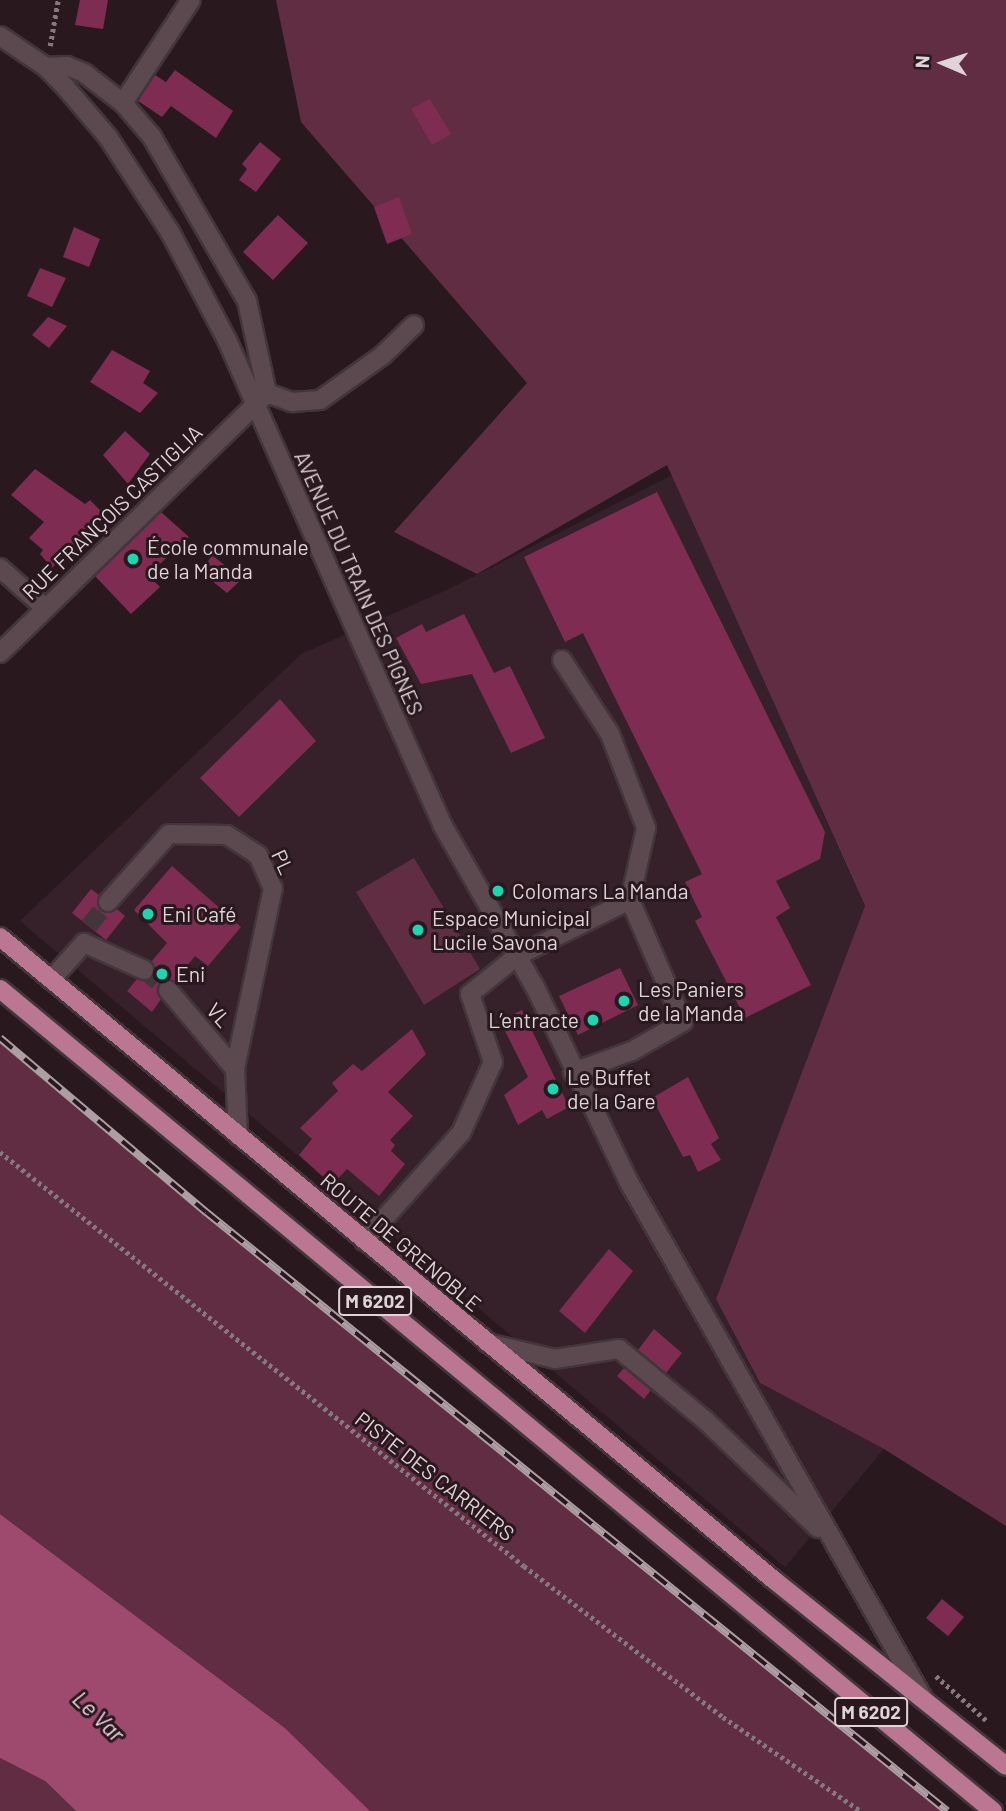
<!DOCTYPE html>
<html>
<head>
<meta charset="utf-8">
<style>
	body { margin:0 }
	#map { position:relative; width:1006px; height:1811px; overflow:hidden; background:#29191f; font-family:Barlow,sans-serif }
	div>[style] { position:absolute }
	.built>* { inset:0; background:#362029 }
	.green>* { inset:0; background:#602d43 }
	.water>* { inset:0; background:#9e496e }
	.building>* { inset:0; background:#7f2c53 }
	.minor-tunnel>* { height:18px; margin-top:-9px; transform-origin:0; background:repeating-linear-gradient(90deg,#44353b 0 18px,transparent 0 27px) }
	.path>* { height:4.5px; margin-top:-2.25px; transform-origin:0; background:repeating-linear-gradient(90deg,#86797e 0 3.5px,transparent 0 7px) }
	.roads { filter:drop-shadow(2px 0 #42363b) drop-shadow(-2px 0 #42363b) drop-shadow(0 2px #42363b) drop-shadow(0 -2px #42363b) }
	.minor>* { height:18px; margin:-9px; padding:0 9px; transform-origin:9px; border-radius:9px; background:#5c4950 }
	.major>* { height:18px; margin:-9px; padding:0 9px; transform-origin:9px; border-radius:9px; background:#bb7692 }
	.rail>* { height:8px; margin-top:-4px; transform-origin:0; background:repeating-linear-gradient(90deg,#29191f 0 16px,#ac9fa4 0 32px); box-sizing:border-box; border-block:2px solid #ac9fa4 }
	.dots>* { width:19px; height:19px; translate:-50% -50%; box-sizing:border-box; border:4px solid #29191f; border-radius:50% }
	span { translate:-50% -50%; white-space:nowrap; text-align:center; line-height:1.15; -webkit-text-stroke:6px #29191f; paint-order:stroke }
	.shield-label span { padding:2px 5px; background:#29191f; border:2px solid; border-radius:5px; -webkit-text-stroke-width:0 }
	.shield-label { font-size:19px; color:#dfd4d8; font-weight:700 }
	.street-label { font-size:21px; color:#dfd4d8 }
	.poi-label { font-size:21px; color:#dfd4d8 }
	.left { translate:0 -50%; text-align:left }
	.right { translate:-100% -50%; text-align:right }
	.water-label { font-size:23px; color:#efd6df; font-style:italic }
	.north { position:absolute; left:908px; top:28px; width:70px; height:70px; -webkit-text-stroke:5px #29191f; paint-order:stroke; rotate:273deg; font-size:19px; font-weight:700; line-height:28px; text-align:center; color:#dfd4d8 }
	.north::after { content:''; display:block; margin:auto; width:24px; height:32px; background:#dfd4d8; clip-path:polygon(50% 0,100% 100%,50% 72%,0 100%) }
</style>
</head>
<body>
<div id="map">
	<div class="built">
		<div style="clip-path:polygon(672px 475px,865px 907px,716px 1299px,760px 1383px,884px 1449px,785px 1567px,20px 921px,301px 654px,449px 589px)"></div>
	</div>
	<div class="green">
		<div style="clip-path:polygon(276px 0,1006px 0,1006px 1526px,884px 1449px,760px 1383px,716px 1299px,865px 906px,667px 465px,477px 574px,394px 532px,527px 383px,301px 122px)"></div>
		<div style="clip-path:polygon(414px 858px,480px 969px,424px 1005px,356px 892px)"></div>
		<div style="clip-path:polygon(0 1038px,206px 1212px,947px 1811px,370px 1811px,285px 1728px,0 1514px)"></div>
		<div style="clip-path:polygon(0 1758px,45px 1781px,76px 1811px,0 1811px)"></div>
	</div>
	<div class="water">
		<div style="clip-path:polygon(0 1514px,285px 1728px,370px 1811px,76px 1811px,45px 1781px,0 1758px)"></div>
	</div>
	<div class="building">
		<div style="clip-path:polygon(80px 0,108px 0,103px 29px,75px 25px)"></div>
		<div style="clip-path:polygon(175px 70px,233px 111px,216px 138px,171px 106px,162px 117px,138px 101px,155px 75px,166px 82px)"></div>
		<div style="clip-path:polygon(430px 99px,451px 134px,432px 145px,411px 109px)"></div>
		<div style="clip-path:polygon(260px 142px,281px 159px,256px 192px,239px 180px,247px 169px,242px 164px)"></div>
		<div style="clip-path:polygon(399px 197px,412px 234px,387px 244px,374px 207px)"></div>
		<div style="clip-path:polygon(278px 215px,308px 243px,273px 280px,243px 252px)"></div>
		<div style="clip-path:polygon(74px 227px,100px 239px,89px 267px,63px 257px)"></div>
		<div style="clip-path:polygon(40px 268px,66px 278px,52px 307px,27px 296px)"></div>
		<div style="clip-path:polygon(48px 317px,67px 326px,49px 348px,32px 335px)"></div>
		<div style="clip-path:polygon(112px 350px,150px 371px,143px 383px,158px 393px,140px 413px,90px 382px)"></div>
		<div style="clip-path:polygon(125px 431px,150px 454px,128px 484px,103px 455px)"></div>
		<div style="clip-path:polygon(35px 469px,85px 504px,90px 500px,103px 513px,52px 568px,40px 554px,43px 550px,29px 538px,44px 522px,11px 495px)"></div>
		<div style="clip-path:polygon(657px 492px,825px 832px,820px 859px,776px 881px,790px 908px,776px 917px,811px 985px,745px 1018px,695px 921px,702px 917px,685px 882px,702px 874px,583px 633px,565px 642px,524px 557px)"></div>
		<div style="clip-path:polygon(161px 512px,189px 537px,148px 575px,160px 587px,131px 614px,95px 576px)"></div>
		<div style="clip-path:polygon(212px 555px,242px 579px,227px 593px,201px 572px)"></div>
		<div style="clip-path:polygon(464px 614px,494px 673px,510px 666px,545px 738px,511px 753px,472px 674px,421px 684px,396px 638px,422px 624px,426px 632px)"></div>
		<div style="clip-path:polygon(280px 699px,316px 741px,239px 817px,200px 778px)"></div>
		<div style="clip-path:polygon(172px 866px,241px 927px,208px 966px,195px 956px,175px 981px,160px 982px,157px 991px,161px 999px,152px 1012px,127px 991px,137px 979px,151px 979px,155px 970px,151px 962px,167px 943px,134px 910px)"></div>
		<div style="clip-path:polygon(91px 889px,99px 895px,101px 911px,117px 909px,125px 916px,106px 940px,72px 913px)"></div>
		<div style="clip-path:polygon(620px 968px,638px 1005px,578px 1035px,559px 996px)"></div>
		<div style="clip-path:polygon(522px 1010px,569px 1107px,547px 1119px,542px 1110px,518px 1125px,504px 1095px,528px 1077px,500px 1021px)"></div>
		<div style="clip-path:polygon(412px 1029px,426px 1054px,388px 1092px,413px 1116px,390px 1140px,395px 1145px,391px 1151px,405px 1164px,379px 1196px,347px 1169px,332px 1185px,299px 1155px,312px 1139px,300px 1128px,338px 1091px,332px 1083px,353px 1064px,362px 1071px)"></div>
		<div style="clip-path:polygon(688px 1077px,719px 1138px,711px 1144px,721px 1160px,698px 1172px,690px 1155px,683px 1157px,652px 1098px)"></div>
		<div style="clip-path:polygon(609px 1249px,633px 1271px,585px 1333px,559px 1311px)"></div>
		<div style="clip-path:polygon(654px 1329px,682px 1353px,666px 1373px,638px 1350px)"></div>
		<div style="clip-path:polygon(624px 1368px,651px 1390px,644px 1399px,617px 1376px)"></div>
		<div style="clip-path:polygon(942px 1599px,964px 1617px,948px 1636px,926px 1618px)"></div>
	</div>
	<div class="minor-tunnel">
		<div style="left:89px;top:926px;width:31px;rotate:-52deg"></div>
		<div style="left:144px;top:970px;width:31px;rotate:40deg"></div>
	</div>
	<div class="path">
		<div style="left:50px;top:46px;width:47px;rotate:-80.1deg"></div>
		<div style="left:0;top:1152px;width:668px;rotate:38.31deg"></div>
		<div style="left:524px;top:1566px;width:250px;rotate:37.2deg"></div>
		<div style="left:723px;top:1717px;width:167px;rotate:34.3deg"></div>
		<div style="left:936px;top:1676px;width:68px;rotate:41.4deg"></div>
	</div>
	<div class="roads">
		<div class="minor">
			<div style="left:0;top:36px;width:55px;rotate:34deg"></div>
			<div style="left:46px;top:67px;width:30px;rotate:46deg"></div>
			<div style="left:67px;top:89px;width:63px;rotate:49.5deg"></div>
			<div style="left:108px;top:137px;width:113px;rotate:56.9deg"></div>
			<div style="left:170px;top:232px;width:122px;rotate:62.2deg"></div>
			<div style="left:227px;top:340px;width:532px;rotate:66.04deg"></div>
			<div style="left:443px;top:826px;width:185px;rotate:60.3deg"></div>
			<div style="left:535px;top:987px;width:219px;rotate:64.3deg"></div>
			<div style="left:630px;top:1184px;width:592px;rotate:60.32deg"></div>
			<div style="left:46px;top:67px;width:21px;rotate:-3deg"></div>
			<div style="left:67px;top:66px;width:18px;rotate:22deg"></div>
			<div style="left:84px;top:73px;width:49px;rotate:37.6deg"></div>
			<div style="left:123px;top:103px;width:45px;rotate:49.5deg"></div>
			<div style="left:152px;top:137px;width:190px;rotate:59.9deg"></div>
			<div style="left:247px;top:301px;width:94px;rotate:77.7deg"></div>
			<div style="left:123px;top:103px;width:123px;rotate:-56.6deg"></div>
			<div style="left:267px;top:393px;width:27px;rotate:20deg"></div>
			<div style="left:292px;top:402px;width:28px;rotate:-4deg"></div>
			<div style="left:320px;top:400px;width:77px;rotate:-35.5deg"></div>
			<div style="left:383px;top:355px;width:43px;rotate:-44.1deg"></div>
			<div style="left:0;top:568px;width:60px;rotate:41.6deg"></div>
			<div style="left:0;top:653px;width:367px;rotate:-44.2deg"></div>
			<div style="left:562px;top:660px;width:88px;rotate:57deg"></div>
			<div style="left:610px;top:734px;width:101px;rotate:69deg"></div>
			<div style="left:646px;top:828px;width:74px;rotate:102.5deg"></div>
			<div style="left:630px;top:900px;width:133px;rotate:66.5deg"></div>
			<div style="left:683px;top:1022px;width:59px;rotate:150.4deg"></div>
			<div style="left:632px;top:1051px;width:63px;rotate:160.4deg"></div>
			<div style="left:108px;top:902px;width:91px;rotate:-48.1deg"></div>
			<div style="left:169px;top:834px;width:58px;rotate:1deg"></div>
			<div style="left:227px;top:835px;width:37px;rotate:33deg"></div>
			<div style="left:258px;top:855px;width:36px;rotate:66deg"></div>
			<div style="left:273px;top:888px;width:185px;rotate:101.9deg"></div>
			<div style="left:235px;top:1069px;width:67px;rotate:87.4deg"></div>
			<div style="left:51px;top:980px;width:50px;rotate:-48.3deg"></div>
			<div style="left:84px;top:943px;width:66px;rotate:24.2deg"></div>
			<div style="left:168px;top:990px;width:104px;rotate:49.7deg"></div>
			<div style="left:364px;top:1241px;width:145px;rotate:-48.1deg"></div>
			<div style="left:461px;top:1133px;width:78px;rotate:-65.7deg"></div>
			<div style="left:493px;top:1062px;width:72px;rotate:-108.7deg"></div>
			<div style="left:470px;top:994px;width:60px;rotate:-39deg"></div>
			<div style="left:517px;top:956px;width:126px;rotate:-26.4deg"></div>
			<div style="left:487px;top:1343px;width:70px;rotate:13.2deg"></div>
			<div style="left:555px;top:1359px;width:65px;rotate:-8.9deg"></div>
			<div style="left:619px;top:1349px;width:113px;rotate:39.6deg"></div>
			<div style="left:706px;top:1421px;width:155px;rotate:43.7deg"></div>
		</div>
		<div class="major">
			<div style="left:0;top:937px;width:1006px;rotate:39.72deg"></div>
			<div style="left:774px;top:1580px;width:297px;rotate:38.7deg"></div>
			<div style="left:0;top:989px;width:1289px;rotate:39.62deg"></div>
		</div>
	</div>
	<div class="rail">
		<div style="left:0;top:1038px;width:270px;rotate:40.2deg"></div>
		<div style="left:206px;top:1212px;width:953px;rotate:38.95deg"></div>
	</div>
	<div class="dots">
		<div style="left:133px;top:559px;background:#1cd5b1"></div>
		<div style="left:498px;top:891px;background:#1cd5b1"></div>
		<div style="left:148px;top:914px;background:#1cd5b1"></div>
		<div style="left:418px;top:930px;background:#1cd5b1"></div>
		<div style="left:162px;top:974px;background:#1cd5b1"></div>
		<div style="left:624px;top:1001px;background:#1cd5b1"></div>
		<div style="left:593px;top:1020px;background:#1cd5b1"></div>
		<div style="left:553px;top:1089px;background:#1cd5b1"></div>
	</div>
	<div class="shield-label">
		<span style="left:375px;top:1301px">M 6202</span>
		<span style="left:871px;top:1712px">M 6202</span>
	</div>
	<div class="street-label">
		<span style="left:112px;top:512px;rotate:-44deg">RUE FRANÇOIS CASTIGLIA</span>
		<span style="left:359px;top:583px;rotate:66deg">AVENUE DU TRAIN DES PIGNES</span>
		<span style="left:283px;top:862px;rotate:65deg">PL</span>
		<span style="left:219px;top:1015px;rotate:49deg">VL</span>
		<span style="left:401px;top:1242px;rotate:40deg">ROUTE DE GRENOBLE</span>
		<span style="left:435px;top:1476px;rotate:38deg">PISTE DES CARRIERS</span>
	</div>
	<div class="poi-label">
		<span class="left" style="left:147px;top:559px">École communale<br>de la Manda</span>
		<span class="left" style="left:512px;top:891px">Colomars La Manda</span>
		<span class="left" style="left:162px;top:914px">Eni Café</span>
		<span class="left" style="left:432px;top:930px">Espace Municipal<br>Lucile Savona</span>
		<span class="left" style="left:176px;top:974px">Eni</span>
		<span class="left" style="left:638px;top:1001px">Les Paniers<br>de la Manda</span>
		<span class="right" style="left:579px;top:1020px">L’entracte</span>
		<span class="left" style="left:567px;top:1089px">Le Buffet<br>de la Gare</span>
	</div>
	<div class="water-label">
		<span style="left:99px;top:1716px;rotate:44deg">Le Var</span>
	</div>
	<div class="north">N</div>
</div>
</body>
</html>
